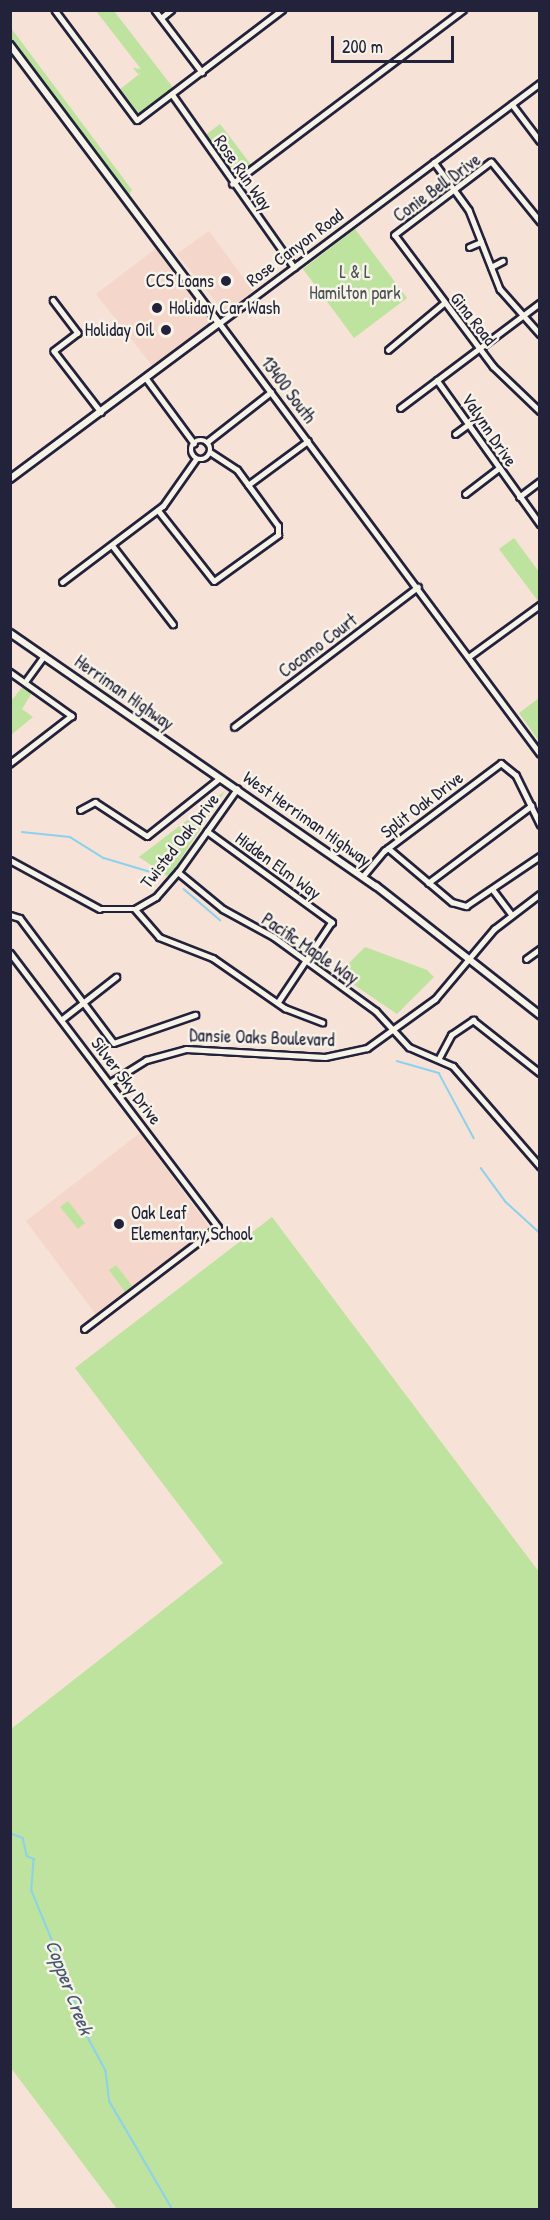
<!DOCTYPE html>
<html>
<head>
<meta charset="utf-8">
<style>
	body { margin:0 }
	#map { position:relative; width:550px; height:2220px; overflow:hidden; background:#f6e2d6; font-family:"Patrick Hand",sans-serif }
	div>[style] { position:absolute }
	.built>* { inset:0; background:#f5d6ca }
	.green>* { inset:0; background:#bde39e }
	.stream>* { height:1.5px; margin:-0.75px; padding:0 0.75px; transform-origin:0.75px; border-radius:0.75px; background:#8cd1ee }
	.roads { filter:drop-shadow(2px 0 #22223b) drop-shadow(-2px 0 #22223b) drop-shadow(0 2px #22223b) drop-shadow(0 -2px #22223b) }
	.minor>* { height:4.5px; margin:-2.25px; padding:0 2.25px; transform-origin:2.25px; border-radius:2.25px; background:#f7f3e8 }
	.minor>.ring { margin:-2.25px; padding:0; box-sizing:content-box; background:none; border:4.5px solid #f7f3e8; border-radius:50% }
	.tertiary>* { height:5px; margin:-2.5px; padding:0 2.5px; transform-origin:2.5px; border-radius:2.5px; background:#f7f3e8 }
	.secondary>* { height:6px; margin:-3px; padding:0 3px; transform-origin:3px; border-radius:3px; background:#f7f3e8 }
	.dots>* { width:16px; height:16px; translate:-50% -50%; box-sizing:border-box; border:3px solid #f7f3e8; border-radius:50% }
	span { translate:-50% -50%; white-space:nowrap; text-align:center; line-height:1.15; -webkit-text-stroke:5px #f7f3e8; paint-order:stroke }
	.street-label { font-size:18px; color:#22223b }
	.park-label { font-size:18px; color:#495254 }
	.poi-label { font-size:18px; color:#22223b }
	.right { translate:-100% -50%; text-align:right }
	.left { translate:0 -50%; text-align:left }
	.water-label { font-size:20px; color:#425771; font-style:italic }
	.frame { position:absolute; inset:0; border:12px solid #22223b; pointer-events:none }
	.scale { position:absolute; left:331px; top:36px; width:123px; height:27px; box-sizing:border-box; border:3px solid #22223b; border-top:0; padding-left:8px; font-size:18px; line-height:21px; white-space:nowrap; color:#22223b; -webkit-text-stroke:4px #f7f3e8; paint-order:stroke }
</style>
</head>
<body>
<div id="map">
	<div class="built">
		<div style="clip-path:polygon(209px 231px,253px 291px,225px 313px,177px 254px)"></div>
		<div style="clip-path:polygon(158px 247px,213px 323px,153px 367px,96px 294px)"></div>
		<div style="clip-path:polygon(140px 1133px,210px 1228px,97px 1316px,26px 1221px)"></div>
	</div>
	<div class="green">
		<div style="clip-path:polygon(96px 11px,114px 11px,174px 89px,143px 114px,136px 113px,119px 90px,142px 72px,138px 74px,133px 68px,141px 69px)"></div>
		<div style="clip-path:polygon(11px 28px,132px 190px,129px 195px,11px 37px)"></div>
		<div style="clip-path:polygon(220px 124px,252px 166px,235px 178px,204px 136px)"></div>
		<div style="clip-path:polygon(355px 229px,407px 298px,354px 338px,303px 269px)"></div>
		<div style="clip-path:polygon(514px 538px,539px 572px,538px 601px,499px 549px)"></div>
		<div style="clip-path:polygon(24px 685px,33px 691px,22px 709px,33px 717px,11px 735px,11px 701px)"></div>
		<div style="clip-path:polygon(539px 698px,539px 741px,519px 713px)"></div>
		<div style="clip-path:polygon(225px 791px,169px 877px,139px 857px)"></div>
		<div style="clip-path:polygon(365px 947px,427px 970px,434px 977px,397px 1014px,338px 974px)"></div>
		<div style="clip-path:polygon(68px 1201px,85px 1223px,78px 1229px,60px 1207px)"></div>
		<div style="clip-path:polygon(272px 1217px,539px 1572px,539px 2209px,117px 2209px,11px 2068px,11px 1729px,223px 1563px,75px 1368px)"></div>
		<div style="clip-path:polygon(116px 1265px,133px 1287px,125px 1292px,109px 1270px)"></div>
	</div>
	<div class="stream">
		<div style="left:22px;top:832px;width:48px;rotate:5.9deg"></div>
		<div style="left:70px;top:837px;width:40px;rotate:32deg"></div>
		<div style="left:104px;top:858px;width:52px;rotate:16.7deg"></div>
		<div style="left:184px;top:889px;width:48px;rotate:40.7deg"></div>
		<div style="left:397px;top:1061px;width:44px;rotate:15.9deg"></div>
		<div style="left:439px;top:1073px;width:74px;rotate:61.7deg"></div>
		<div style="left:481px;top:1168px;width:42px;rotate:53.7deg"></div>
		<div style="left:506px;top:1202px;width:46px;rotate:42.4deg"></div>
		<div style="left:10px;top:1833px;width:14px;rotate:21deg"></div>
		<div style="left:23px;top:1838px;width:18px;rotate:77deg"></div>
		<div style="left:27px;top:1856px;width:8px;rotate:23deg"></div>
		<div style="left:34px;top:1859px;width:32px;rotate:94deg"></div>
		<div style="left:32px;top:1891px;width:100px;rotate:67.6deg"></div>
		<div style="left:70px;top:1983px;width:45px;rotate:74.4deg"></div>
		<div style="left:82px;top:2026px;width:51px;rotate:61.9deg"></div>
		<div style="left:106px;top:2071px;width:31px;rotate:83deg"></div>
		<div style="left:110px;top:2102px;width:125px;rotate:59.7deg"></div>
	</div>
	<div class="roads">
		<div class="minor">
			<div style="left:55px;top:10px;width:137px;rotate:53.3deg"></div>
			<div style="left:137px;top:120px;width:182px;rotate:-37.2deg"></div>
			<div style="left:155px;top:10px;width:78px;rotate:52.8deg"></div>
			<div style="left:161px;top:18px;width:13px;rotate:-39deg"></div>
			<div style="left:172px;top:94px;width:212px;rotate:54.8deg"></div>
			<div style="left:512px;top:104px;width:46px;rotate:52.9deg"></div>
			<div style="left:434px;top:162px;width:59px;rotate:53.9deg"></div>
			<div style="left:469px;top:210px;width:85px;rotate:68.6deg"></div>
			<div style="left:500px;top:289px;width:60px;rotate:48.4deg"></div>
			<div style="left:232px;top:184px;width:289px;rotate:-37deg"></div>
			<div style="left:540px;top:222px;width:77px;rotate:-129.2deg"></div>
			<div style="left:491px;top:162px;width:121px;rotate:142.8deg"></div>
			<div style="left:395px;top:235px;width:164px;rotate:53.2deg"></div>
			<div style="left:493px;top:366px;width:65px;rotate:43.8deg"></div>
			<div style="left:469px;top:247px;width:13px;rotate:-23deg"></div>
			<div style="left:491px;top:267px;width:13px;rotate:-27deg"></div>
			<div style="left:53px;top:300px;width:41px;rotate:52.9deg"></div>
			<div style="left:78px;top:333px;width:30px;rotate:143deg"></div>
			<div style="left:54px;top:351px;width:77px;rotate:52.4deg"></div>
			<div style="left:388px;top:350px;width:73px;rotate:-40deg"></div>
			<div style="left:146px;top:378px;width:81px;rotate:53.6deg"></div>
			<div style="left:437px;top:380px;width:177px;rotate:54.4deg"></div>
			<div style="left:400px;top:408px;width:175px;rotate:-36.9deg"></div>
			<div style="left:455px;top:434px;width:19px;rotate:-36deg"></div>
			<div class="ring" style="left:191px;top:440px;width:15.5px;height:15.5px"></div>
			<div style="left:207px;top:442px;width:81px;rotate:-38deg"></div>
			<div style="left:248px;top:485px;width:74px;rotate:-36.3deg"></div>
			<div style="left:465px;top:494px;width:43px;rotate:-37.4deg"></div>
			<div style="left:519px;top:497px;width:26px;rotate:-37deg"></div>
			<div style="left:158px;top:510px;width:90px;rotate:51.7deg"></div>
			<div style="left:214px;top:581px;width:79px;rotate:-35.7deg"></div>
			<div style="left:278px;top:535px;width:9px;rotate:-90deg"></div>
			<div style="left:278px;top:526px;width:69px;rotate:-126.2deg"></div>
			<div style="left:237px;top:470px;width:31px;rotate:-147deg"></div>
			<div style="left:112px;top:545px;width:100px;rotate:52.3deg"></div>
			<div style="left:62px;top:582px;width:126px;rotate:-37deg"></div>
			<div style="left:163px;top:506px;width:57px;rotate:-54.9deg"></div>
			<div style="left:470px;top:656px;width:87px;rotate:-36.1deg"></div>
			<div style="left:10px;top:672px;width:76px;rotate:35.4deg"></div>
			<div style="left:72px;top:716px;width:78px;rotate:142.3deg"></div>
			<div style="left:25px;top:682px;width:32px;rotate:-54deg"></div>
			<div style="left:234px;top:727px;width:231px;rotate:-37.3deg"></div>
			<div style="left:80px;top:810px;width:17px;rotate:-28deg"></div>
			<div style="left:95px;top:802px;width:62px;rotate:33.2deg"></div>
			<div style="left:147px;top:836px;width:93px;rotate:-38.5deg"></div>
			<div style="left:207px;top:831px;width:155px;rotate:36.1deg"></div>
			<div style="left:332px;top:922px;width:97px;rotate:123.7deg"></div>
			<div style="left:388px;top:848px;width:84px;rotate:40.2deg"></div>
			<div style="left:452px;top:902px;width:15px;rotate:16deg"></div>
			<div style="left:466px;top:906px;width:89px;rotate:-34deg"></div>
			<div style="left:10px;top:860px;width:102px;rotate:28.6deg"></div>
			<div style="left:100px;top:909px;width:35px"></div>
			<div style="left:135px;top:909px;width:24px;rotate:-30deg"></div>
			<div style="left:156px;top:897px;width:33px;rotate:-49deg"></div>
			<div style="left:178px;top:872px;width:102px;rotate:-54.6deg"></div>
			<div style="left:178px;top:872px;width:58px;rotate:39.4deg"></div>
			<div style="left:223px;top:909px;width:58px;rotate:28.8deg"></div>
			<div style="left:274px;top:937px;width:126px;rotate:36deg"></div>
			<div style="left:376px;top:1011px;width:49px;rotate:47.5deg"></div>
			<div style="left:409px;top:1047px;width:48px;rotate:23.4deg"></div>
			<div style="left:453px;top:1066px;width:133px;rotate:49deg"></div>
			<div style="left:363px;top:876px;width:33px;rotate:-50deg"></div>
			<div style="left:384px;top:851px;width:146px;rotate:-36.9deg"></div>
			<div style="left:501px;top:763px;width:19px;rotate:39deg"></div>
			<div style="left:516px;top:775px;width:55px;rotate:63.9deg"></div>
			<div style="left:428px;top:883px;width:129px;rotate:-36.8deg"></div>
			<div style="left:494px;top:891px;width:30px;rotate:53deg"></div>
			<div style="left:135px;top:909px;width:37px;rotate:49deg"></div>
			<div style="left:159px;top:937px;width:58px;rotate:21.3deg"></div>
			<div style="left:213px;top:958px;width:88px;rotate:34.8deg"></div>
			<div style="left:285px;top:1008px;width:40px;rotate:21deg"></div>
			<div style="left:10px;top:915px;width:10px;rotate:17deg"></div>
			<div style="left:20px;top:918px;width:156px;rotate:53.1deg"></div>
			<div style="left:114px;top:1043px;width:86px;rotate:-19.1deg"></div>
			<div style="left:526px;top:959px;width:17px;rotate:-36deg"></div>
			<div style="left:61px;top:1020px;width:70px;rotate:-38deg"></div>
			<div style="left:439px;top:1058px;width:26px;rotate:-62deg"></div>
			<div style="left:451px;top:1035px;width:27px;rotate:-34deg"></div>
			<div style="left:473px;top:1020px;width:85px;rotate:38.3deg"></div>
			<div style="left:84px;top:1329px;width:168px;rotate:-37.3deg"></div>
		</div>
		<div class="tertiary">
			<div style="left:540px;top:83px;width:401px;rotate:143.2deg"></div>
			<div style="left:219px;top:323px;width:537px;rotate:53.32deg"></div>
			<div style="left:10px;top:953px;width:344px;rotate:52.8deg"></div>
			<div style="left:109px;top:1083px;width:44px;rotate:-31.9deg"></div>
			<div style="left:146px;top:1060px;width:41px;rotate:-15.4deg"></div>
			<div style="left:186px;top:1049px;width:139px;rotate:3.3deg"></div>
			<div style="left:325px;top:1057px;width:43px;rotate:-12.1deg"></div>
			<div style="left:367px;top:1048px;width:84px;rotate:-35.8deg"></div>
			<div style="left:435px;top:999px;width:92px;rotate:-49.9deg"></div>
			<div style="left:494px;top:929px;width:58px;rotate:-37.3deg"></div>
		</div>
		<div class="secondary">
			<div style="left:10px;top:45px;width:348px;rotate:53.1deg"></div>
			<div style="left:219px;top:323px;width:261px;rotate:143.3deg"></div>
			<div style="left:10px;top:633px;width:445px;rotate:34.7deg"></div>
			<div style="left:376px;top:886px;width:209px;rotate:38.2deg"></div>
		</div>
	</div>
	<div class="dots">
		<div style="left:226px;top:281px;background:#22223b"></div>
		<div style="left:157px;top:308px;background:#22223b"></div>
		<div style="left:166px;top:330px;background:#22223b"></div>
		<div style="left:119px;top:1224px;background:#22223b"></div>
	</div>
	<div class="street-label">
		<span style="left:243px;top:173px;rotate:55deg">Rose Run Way</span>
		<span style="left:437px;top:188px;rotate:-36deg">Conie Bell Drive</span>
		<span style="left:295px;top:248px;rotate:-37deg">Rose Canyon Road</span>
		<span style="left:473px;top:319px;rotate:52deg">Gina Road</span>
		<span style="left:288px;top:390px;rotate:53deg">13400 South</span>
		<span style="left:489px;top:430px;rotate:56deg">Valynn Drive</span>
		<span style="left:318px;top:646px;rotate:-37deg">Cocomo Court</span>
		<span style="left:124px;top:693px;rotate:35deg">Herriman Highway</span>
		<span style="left:422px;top:805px;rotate:-37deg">Split Oak Drive</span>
		<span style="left:307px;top:819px;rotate:35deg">West Herriman Highway</span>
		<span style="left:180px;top:841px;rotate:-52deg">Twisted Oak Drive</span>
		<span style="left:278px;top:866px;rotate:36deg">Hidden Elm Way</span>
		<span style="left:310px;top:949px;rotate:34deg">Pacific Maple Way</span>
		<span style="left:262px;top:1038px;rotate:2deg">Dansie Oaks Boulevard</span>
		<span style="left:126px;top:1081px;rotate:53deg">Silver Sky Drive</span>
	</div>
	<div class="park-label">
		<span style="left:355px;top:283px">L &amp; L<br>Hamilton park</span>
	</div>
	<div class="poi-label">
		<span class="right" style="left:214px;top:281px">CCS Loans</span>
		<span class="left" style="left:169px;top:308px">Holiday Car Wash</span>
		<span class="right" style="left:154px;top:330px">Holiday Oil</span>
		<span class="left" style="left:131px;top:1224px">Oak Leaf<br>Elementary School</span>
	</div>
	<div class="water-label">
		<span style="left:70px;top:1987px;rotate:69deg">Copper Creek</span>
	</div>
	<div class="frame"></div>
	<div class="scale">200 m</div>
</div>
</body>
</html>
